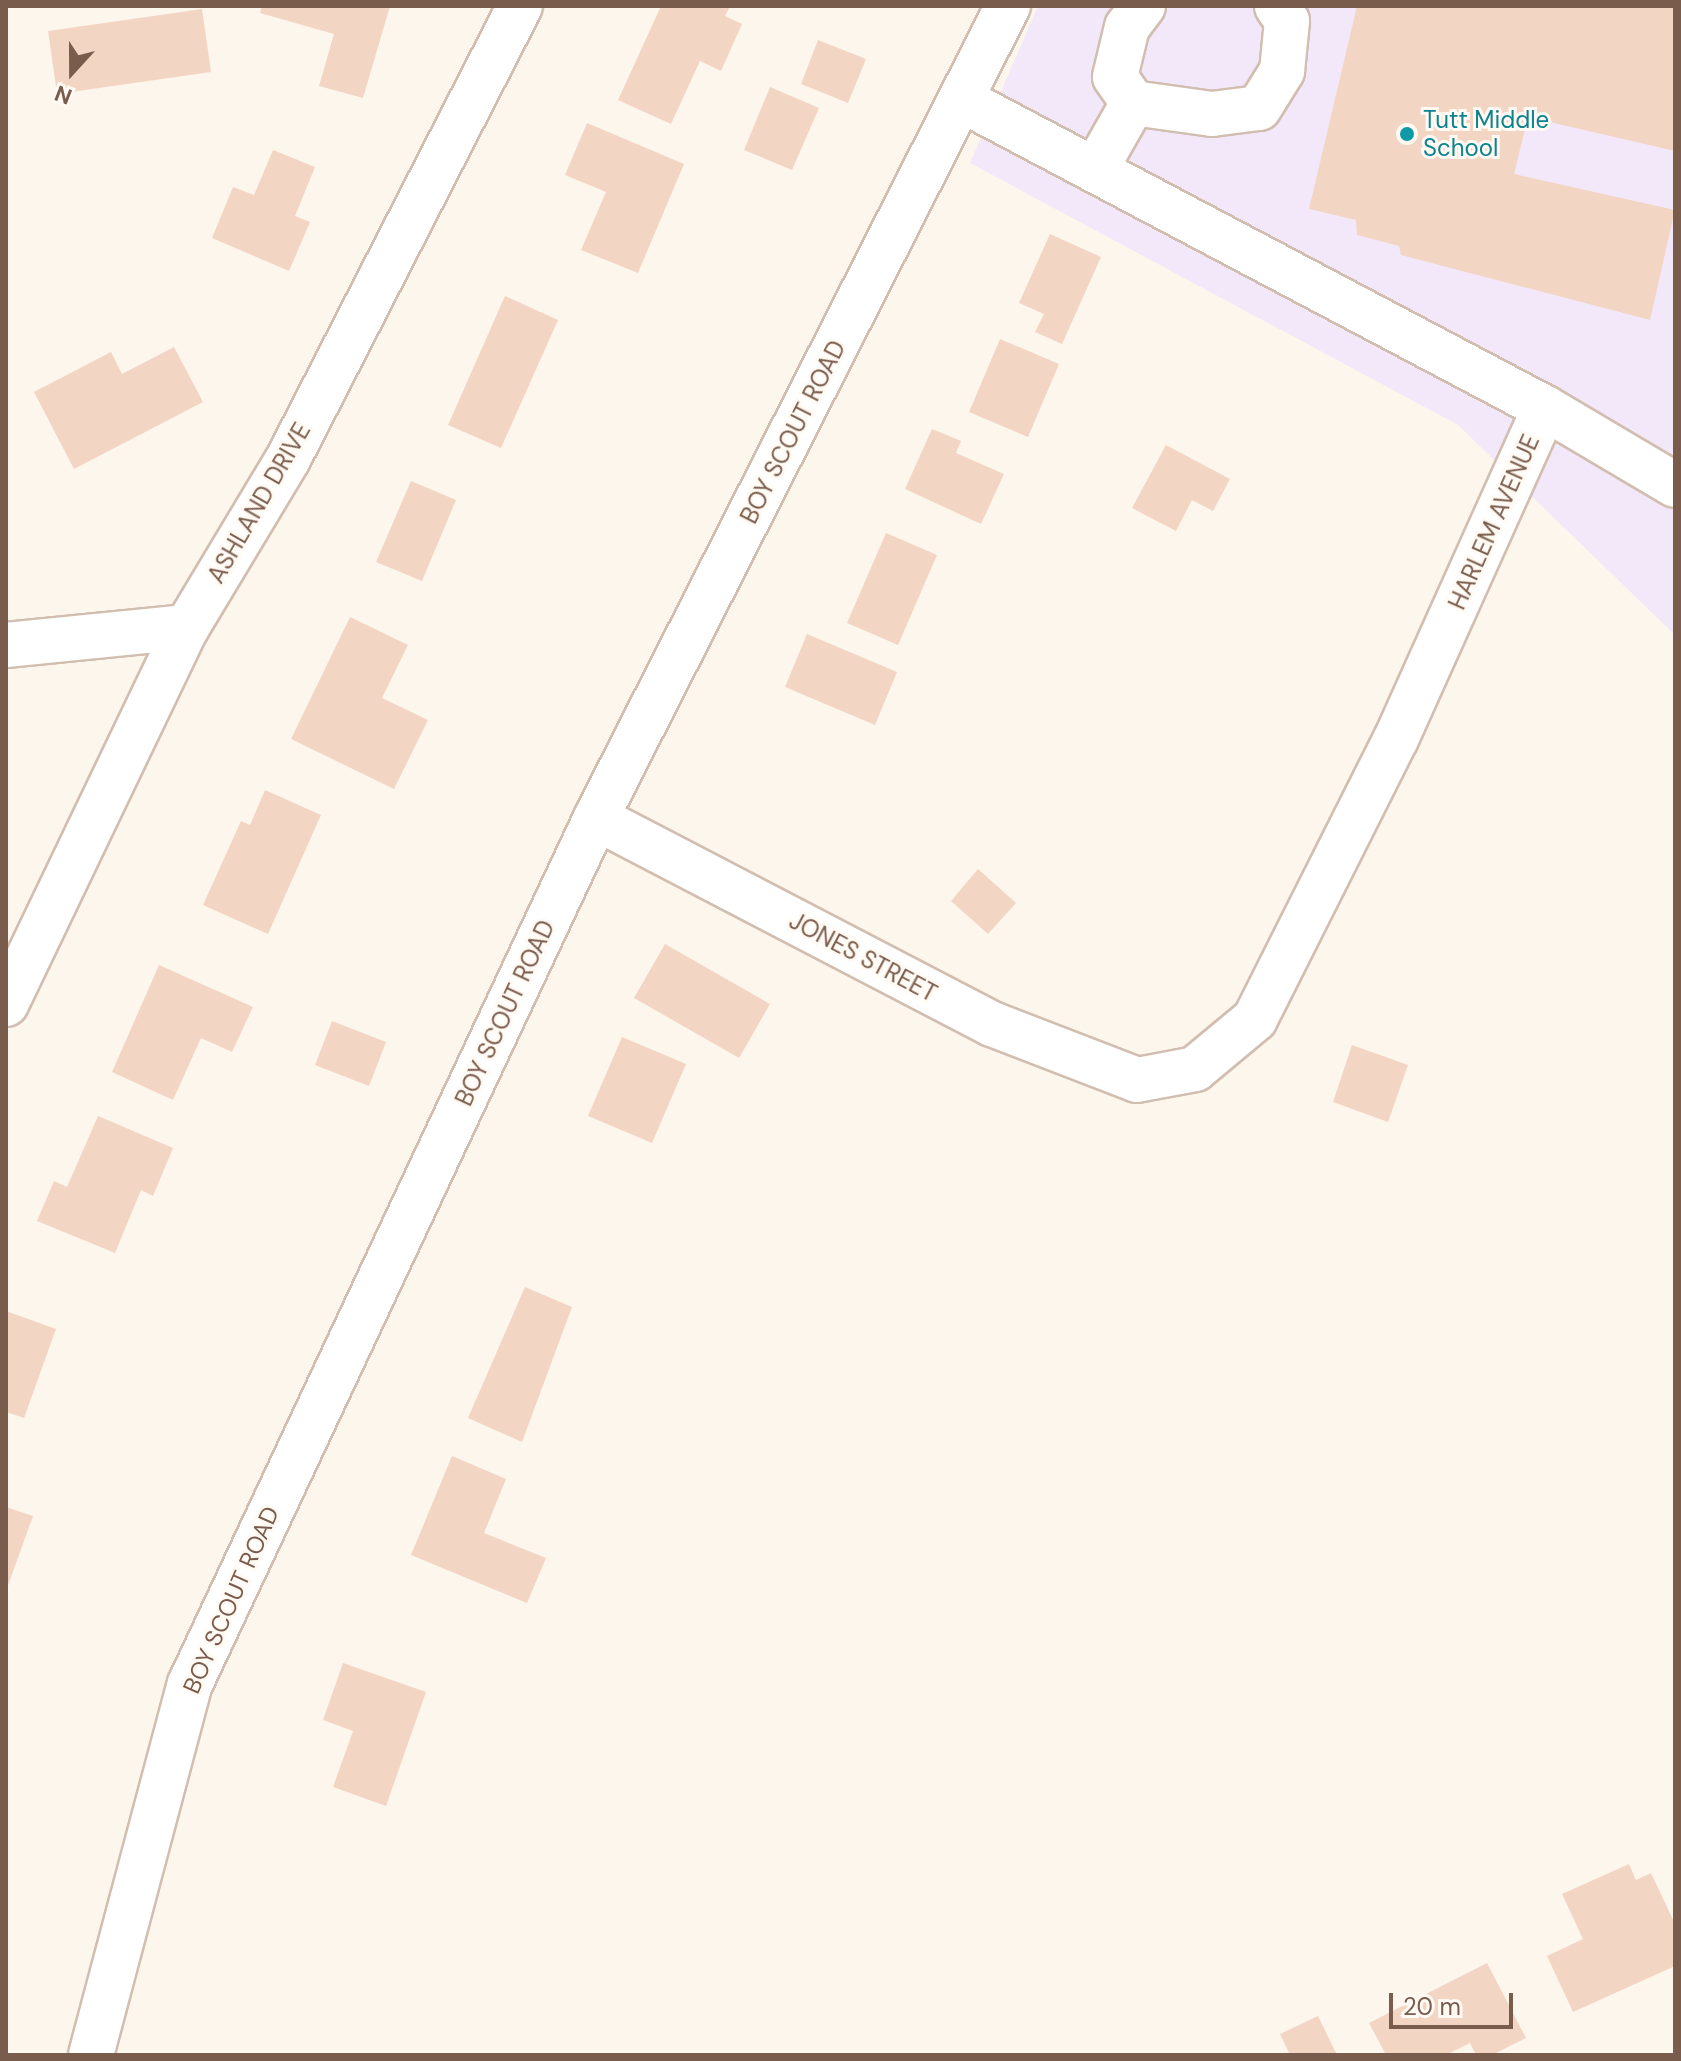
<!DOCTYPE html>
<html>
<head>
<meta charset="utf-8">
<style>
	body { margin:0 }
	#map { position:relative; width:1681px; height:2061px; overflow:hidden; background:#fdf6ec; font-family:"DM Sans",sans-serif }
	div>[style] { position:absolute }
	.education>* { inset:0; background:#f3e8fa }
	.building>* { inset:0; background:#f3d5c3 }
	.roads { filter:drop-shadow(2px 0 #d1beb0) drop-shadow(-2px 0 #d1beb0) drop-shadow(0 2px #d1beb0) drop-shadow(0 -2px #d1beb0) }
	.minor>* { height:44px; margin:-22px; padding:0 22px; transform-origin:22px; border-radius:22px; background:#fff }
	.dots>* { width:22px; height:22px; translate:-50% -50%; box-sizing:border-box; border:4px solid #fffaf3; border-radius:50% }
	span { translate:-50% -50%; white-space:nowrap; text-align:center; line-height:1.15; -webkit-text-stroke:6px #fffaf3; paint-order:stroke }
	.culture-label { font-size:24px; color:#0d838f }
	.left { translate:0 -50%; text-align:left }
	.street-label { font-size:24px; color:#7a5c4d }
	.frame { position:absolute; inset:0; border:8px solid #7a5c4d; pointer-events:none }
	.north { position:absolute; left:32px; top:32px; width:80px; height:80px; -webkit-text-stroke:6px #fffaf3; paint-order:stroke; rotate:201deg; font-size:22px; font-weight:700; line-height:32px; text-align:center; color:#7a5c4d }
	.north::after { content:''; display:block; margin:auto; width:28px; height:36px; background:#7a5c4d; clip-path:polygon(50% 0,100% 100%,50% 72%,0 100%) }
	.scale { position:absolute; left:1389px; top:1993px; width:124px; height:36px; box-sizing:border-box; border:4px solid #7a5c4d; border-top:0; padding-left:10px; font-size:24px; line-height:28px; white-space:nowrap; color:#7a5c4d; -webkit-text-stroke:6px #fffaf3; paint-order:stroke }
</style>
</head>
<body>
<div id="map">
	<div class="education">
		<div style="clip-path:polygon(1038px 6px,1675px 6px,1675px 635px,1458px 425px,970px 163px)"></div>
	</div>
	<div class="building">
		<div style="clip-path:polygon(262px 6px,390px 6px,363px 98px,319px 86px,334px 34px,260px 13px)"></div>
		<div style="clip-path:polygon(661px 6px,730px 6px,725px 16px,742px 24px,721px 71px,700px 61px,671px 124px,618px 100px)"></div>
		<div style="clip-path:polygon(1357px 6px,1675px 6px,1675px 151px,1528px 117px,1514px 174px,1675px 210px,1650px 320px,1401px 255px,1399px 246px,1357px 235px,1356px 220px,1309px 209px)"></div>
		<div style="clip-path:polygon(202px 9px,211px 72px,57px 94px,48px 31px)"></div>
		<div style="clip-path:polygon(818px 40px,866px 59px,848px 103px,801px 84px)"></div>
		<div style="clip-path:polygon(770px 87px,819px 108px,792px 170px,744px 150px)"></div>
		<div style="clip-path:polygon(587px 123px,684px 164px,638px 273px,581px 250px,606px 192px,565px 175px)"></div>
		<div style="clip-path:polygon(273px 150px,315px 167px,295px 216px,310px 222px,289px 271px,212px 238px,233px 187px,254px 195px)"></div>
		<div style="clip-path:polygon(1050px 234px,1101px 257px,1062px 344px,1035px 332px,1044px 314px,1019px 303px)"></div>
		<div style="clip-path:polygon(505px 296px,558px 320px,501px 448px,448px 425px)"></div>
		<div style="clip-path:polygon(1000px 339px,1059px 364px,1028px 437px,969px 412px)"></div>
		<div style="clip-path:polygon(174px 347px,203px 402px,74px 469px,34px 392px,111px 352px,122px 374px)"></div>
		<div style="clip-path:polygon(932px 429px,961px 441px,956px 453px,1004px 474px,981px 524px,905px 489px)"></div>
		<div style="clip-path:polygon(1166px 445px,1230px 479px,1213px 511px,1192px 500px,1176px 531px,1132px 508px)"></div>
		<div style="clip-path:polygon(411px 481px,456px 500px,422px 581px,376px 562px)"></div>
		<div style="clip-path:polygon(886px 533px,937px 555px,898px 645px,847px 623px)"></div>
		<div style="clip-path:polygon(350px 617px,408px 645px,382px 698px,428px 720px,394px 789px,291px 739px)"></div>
		<div style="clip-path:polygon(807px 634px,897px 672px,875px 725px,785px 687px)"></div>
		<div style="clip-path:polygon(265px 790px,321px 815px,268px 934px,203px 905px,241px 821px,250px 825px)"></div>
		<div style="clip-path:polygon(978px 869px,1016px 903px,988px 934px,951px 901px)"></div>
		<div style="clip-path:polygon(665px 944px,770px 1004px,739px 1058px,634px 998px)"></div>
		<div style="clip-path:polygon(159px 965px,253px 1007px,232px 1052px,201px 1038px,173px 1100px,112px 1072px)"></div>
		<div style="clip-path:polygon(332px 1021px,386px 1042px,369px 1086px,315px 1065px)"></div>
		<div style="clip-path:polygon(622px 1037px,686px 1064px,652px 1143px,588px 1116px)"></div>
		<div style="clip-path:polygon(1352px 1045px,1408px 1065px,1388px 1122px,1333px 1102px)"></div>
		<div style="clip-path:polygon(98px 1116px,173px 1148px,153px 1196px,141px 1190px,115px 1253px,37px 1221px,54px 1181px,67px 1187px)"></div>
		<div style="clip-path:polygon(525px 1287px,572px 1307px,522px 1442px,468px 1418px)"></div>
		<div style="clip-path:polygon(6px 1311px,56px 1329px,24px 1418px,6px 1412px)"></div>
		<div style="clip-path:polygon(452px 1456px,506px 1479px,484px 1533px,546px 1558px,527px 1603px,411px 1555px)"></div>
		<div style="clip-path:polygon(6px 1507px,33px 1516px,6px 1591px)"></div>
		<div style="clip-path:polygon(343px 1663px,426px 1692px,386px 1806px,333px 1787px,353px 1731px,323px 1720px)"></div>
		<div style="clip-path:polygon(1629px 1864px,1636px 1880px,1651px 1873px,1675px 1924px,1675px 1966px,1573px 2012px,1547px 1956px,1583px 1939px,1562px 1894px)"></div>
		<div style="clip-path:polygon(1487px 1963px,1526px 2038px,1492px 2055px,1476px 2055px,1470px 2043px,1446px 2055px,1386px 2055px,1369px 2023px)"></div>
		<div style="clip-path:polygon(1318px 2016px,1337px 2055px,1290px 2055px,1280px 2034px)"></div>
	</div>
	<div class="roads">
		<div class="minor">
			<div style="left:1143px;top:6px;width:26px;rotate:127deg"></div>
			<div style="left:1127px;top:27px;width:51px;rotate:103.5deg"></div>
			<div style="left:1115px;top:77px;width:32px;rotate:55deg"></div>
			<div style="left:1133px;top:103px;width:80px;rotate:7.9deg"></div>
			<div style="left:1212px;top:114px;width:47px;rotate:-7.3deg"></div>
			<div style="left:1259px;top:108px;width:44px;rotate:-58.1deg"></div>
			<div style="left:1282px;top:71px;width:50px;rotate:-84.3deg"></div>
			<div style="left:1287px;top:21px;width:18px;rotate:-124deg"></div>
			<div style="left:1095px;top:170px;width:77px;rotate:-60.4deg"></div>
			<div style="left:1545px;top:408px;width:151px;rotate:30.6deg"></div>
			<div style="left:6px;top:645px;width:182px;rotate:-5.7deg"></div>
			<div style="left:596px;top:818px;width:446px;rotate:27.5deg"></div>
			<div style="left:992px;top:1024px;width:155px;rotate:21.1deg"></div>
			<div style="left:1137px;top:1080px;width:59px;rotate:-10.7deg"></div>
			<div style="left:1195px;top:1069px;width:78px;rotate:-39.8deg"></div>
			<div style="left:1255px;top:1019px;width:313px;rotate:-63.3deg"></div>
			<div style="left:1396px;top:739px;width:363px;rotate:-65.8deg"></div>
			<div style="left:1545px;top:408px;width:659px;rotate:-152.15deg"></div>
			<div style="left:6px;top:1004px;width:418px;rotate:-64.4deg"></div>
			<div style="left:187px;top:627px;width:196px;rotate:-59deg"></div>
			<div style="left:288px;top:459px;width:509px;rotate:-62.88deg"></div>
			<div style="left:91px;top:2055px;width:384px;rotate:-75.1deg"></div>
			<div style="left:190px;top:1684px;width:956px;rotate:-64.88deg"></div>
			<div style="left:596px;top:818px;width:911px;rotate:-63.1deg"></div>
		</div>
	</div>
	<div class="dots">
		<div style="left:1407px;top:134px;background:#0f9aa8"></div>
	</div>
	<div class="culture-label">
		<span class="left" style="left:1423px;top:134px">Tutt Middle<br>School</span>
	</div>
	<div class="street-label">
		<span style="left:793px;top:432px;rotate:-63deg">BOY SCOUT ROAD</span>
		<span style="left:259px;top:503px;rotate:-60deg">ASHLAND DRIVE</span>
		<span style="left:1494px;top:522px;rotate:-66deg">HARLEM AVENUE</span>
		<span style="left:863px;top:957px;rotate:28deg">JONES STREET</span>
		<span style="left:505px;top:1013px;rotate:-65deg">BOY SCOUT ROAD</span>
		<span style="left:231px;top:1600px;rotate:-66deg">BOY SCOUT ROAD</span>
	</div>
	<div class="frame"></div>
	<div class="north">N</div>
	<div class="scale">20 m</div>
</div>
</body>
</html>
